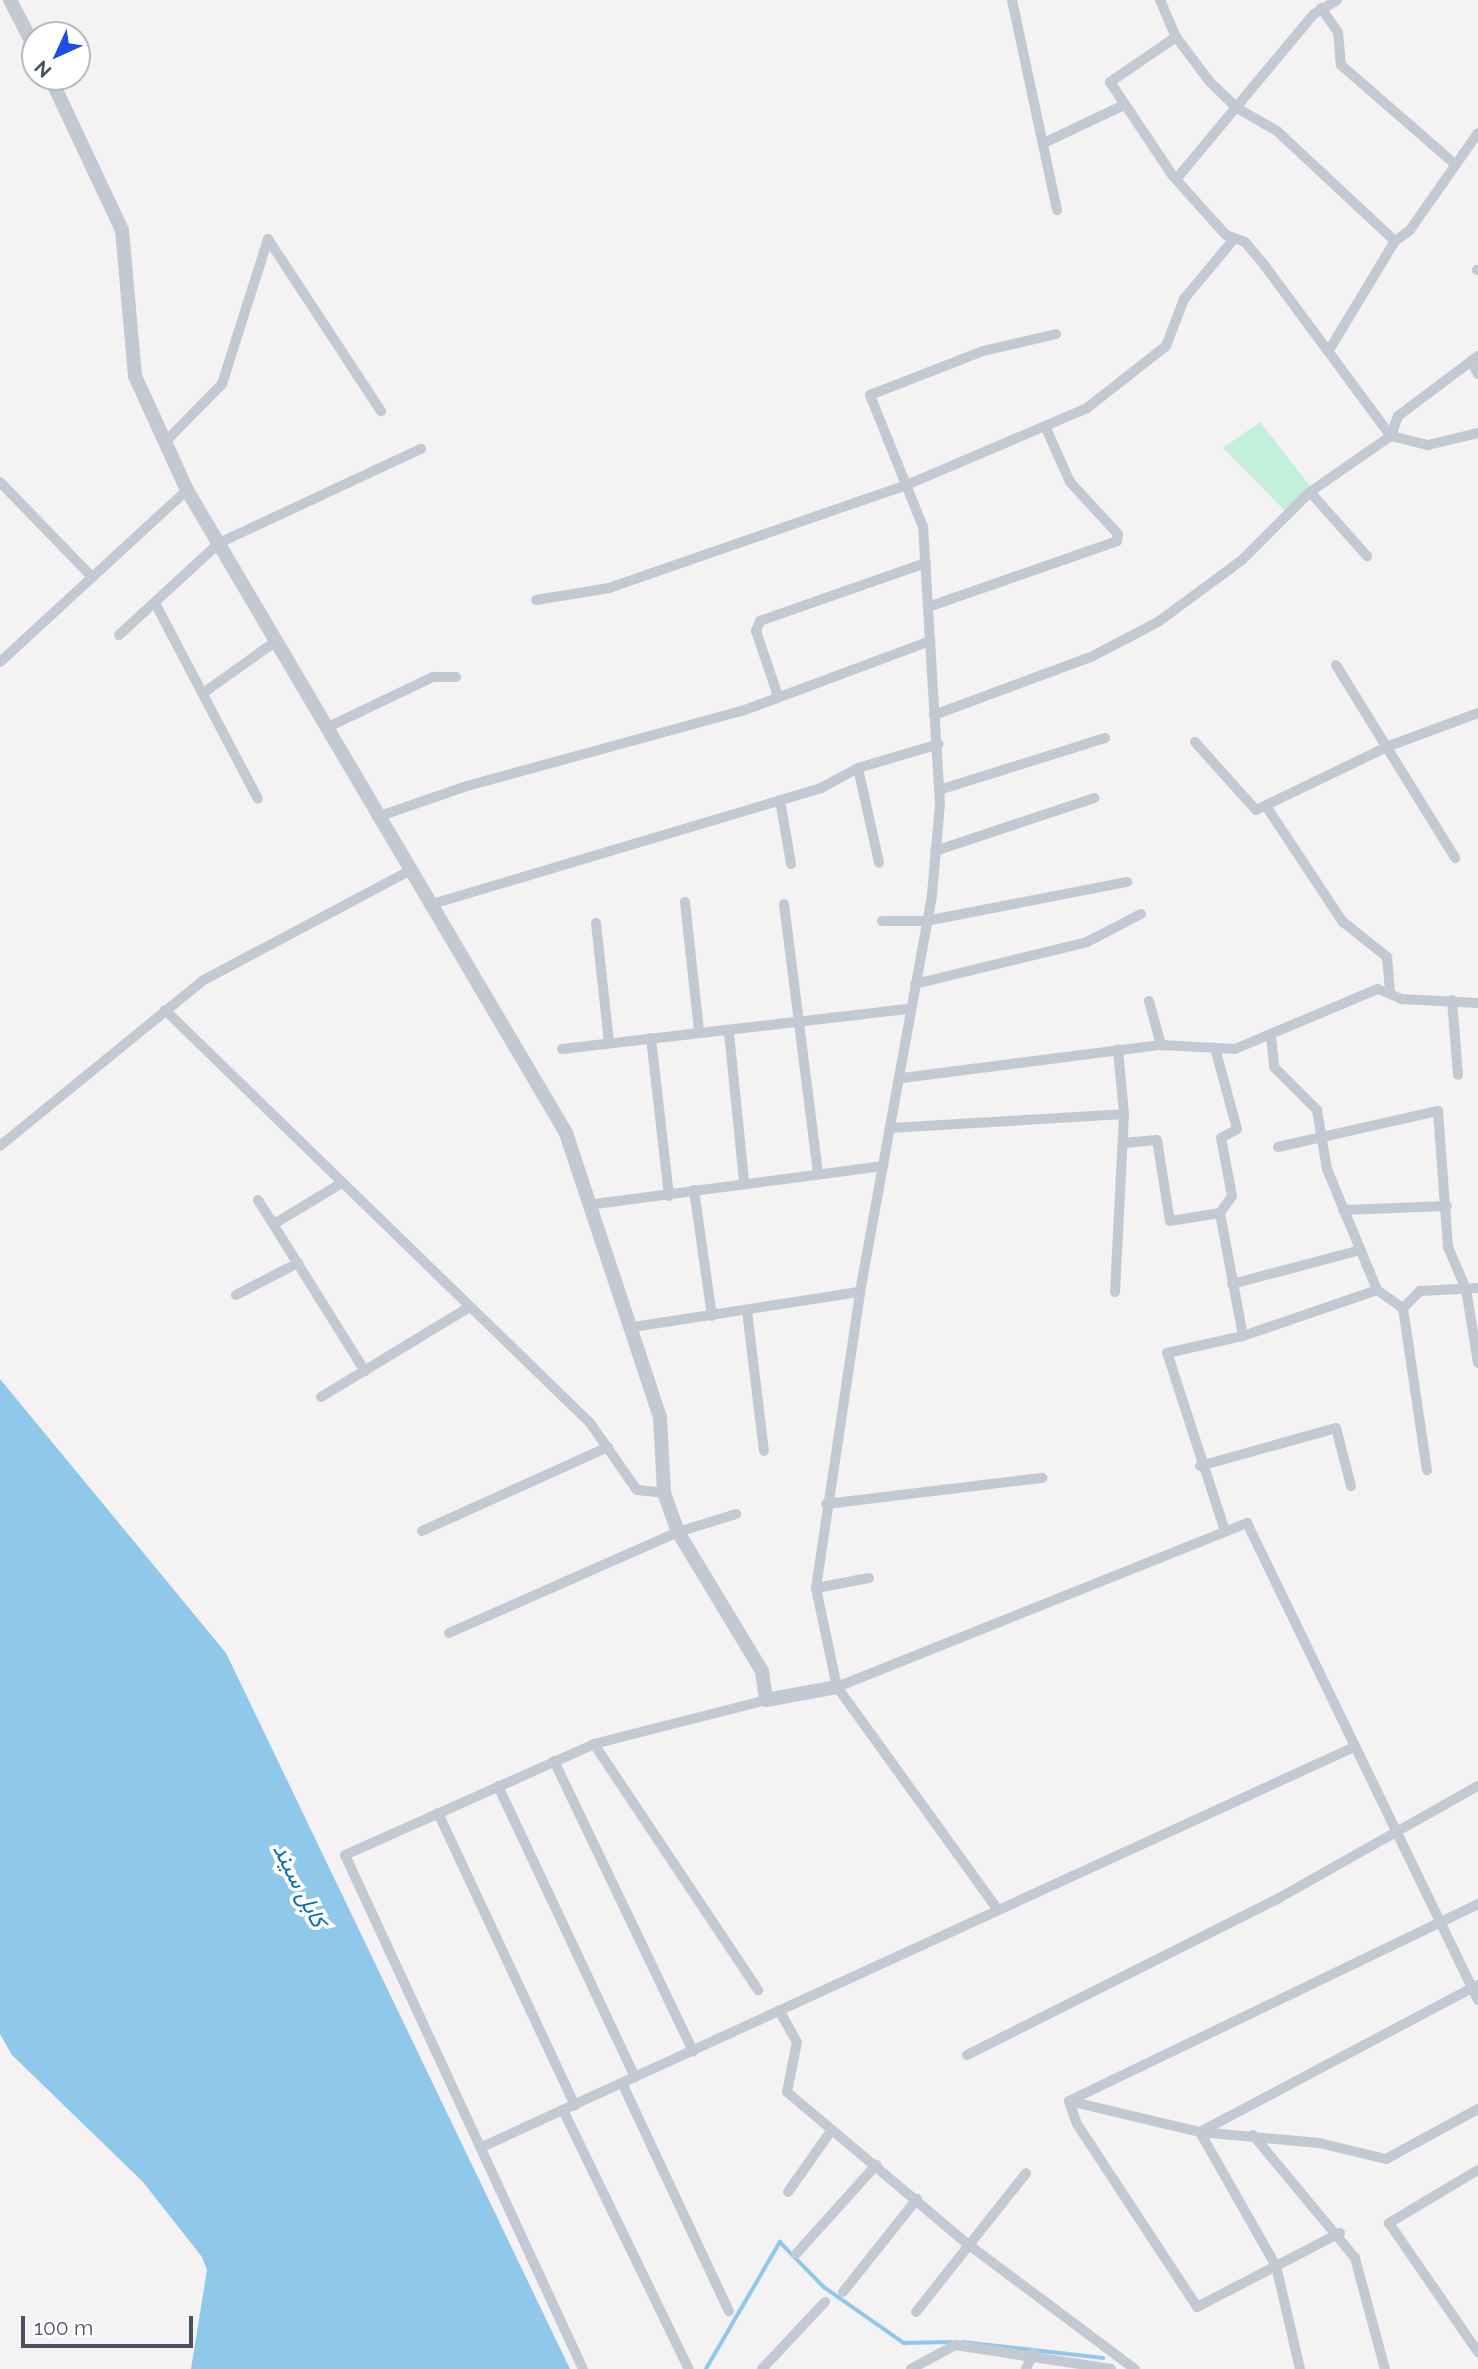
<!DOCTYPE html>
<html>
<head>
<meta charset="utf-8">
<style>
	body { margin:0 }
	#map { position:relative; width:1478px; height:2369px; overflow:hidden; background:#f4f2f2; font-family:Raleway,Vazirmatn,sans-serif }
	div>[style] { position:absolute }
	.green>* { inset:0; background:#c3f0dc }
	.water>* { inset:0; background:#90c8ec }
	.stream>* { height:3.5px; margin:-1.75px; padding:0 1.75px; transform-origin:1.75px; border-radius:1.75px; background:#90c8ec }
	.minor>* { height:10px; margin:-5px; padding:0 5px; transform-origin:5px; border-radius:5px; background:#c3c9d3 }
	.tertiary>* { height:14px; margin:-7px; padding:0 7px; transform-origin:7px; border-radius:7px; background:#c3c9d3 }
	span { translate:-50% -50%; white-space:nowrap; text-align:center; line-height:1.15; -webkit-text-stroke:7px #fff; paint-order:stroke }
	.water-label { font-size:23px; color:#0e70ae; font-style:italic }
	.north { position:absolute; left:21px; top:21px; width:70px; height:70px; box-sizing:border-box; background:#fff; border:2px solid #b7b9bf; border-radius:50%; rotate:225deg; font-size:19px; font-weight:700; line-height:28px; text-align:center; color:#4a5160 }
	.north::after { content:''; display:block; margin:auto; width:24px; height:32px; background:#1d4fe4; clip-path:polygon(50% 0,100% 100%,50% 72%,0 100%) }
	.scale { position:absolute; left:21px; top:2316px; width:172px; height:32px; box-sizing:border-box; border:4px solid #4a5160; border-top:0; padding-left:9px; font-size:21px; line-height:24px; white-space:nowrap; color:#4a5160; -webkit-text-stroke:5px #fff; paint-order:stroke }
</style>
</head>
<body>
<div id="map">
	<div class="green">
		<div style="clip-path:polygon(1260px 422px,1310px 486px,1285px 511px,1223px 448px)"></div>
	</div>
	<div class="water">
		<div style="clip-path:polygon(0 1379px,226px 1653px,570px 2369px,191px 2369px,207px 2270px,202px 2257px,143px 2182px,12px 2055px,0 2034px)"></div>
	</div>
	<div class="stream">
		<div style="left:963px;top:2342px;width:141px;rotate:6.5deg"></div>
		<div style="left:706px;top:2369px;width:147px;rotate:-59.8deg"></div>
		<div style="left:780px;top:2242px;width:63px;rotate:45.6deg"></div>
		<div style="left:824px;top:2287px;width:98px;rotate:35deg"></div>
		<div style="left:904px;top:2343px;width:47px;rotate:-1.2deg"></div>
	</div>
	<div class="minor">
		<div style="left:1012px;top:0;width:215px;rotate:77.9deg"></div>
		<div style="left:1160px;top:0;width:40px;rotate:66.6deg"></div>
		<div style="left:1176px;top:37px;width:56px;rotate:52.9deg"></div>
		<div style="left:1210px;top:82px;width:37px;rotate:44deg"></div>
		<div style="left:1237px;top:108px;width:46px;rotate:29.9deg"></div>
		<div style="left:1277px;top:131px;width:161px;rotate:43deg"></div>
		<div style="left:1321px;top:8px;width:29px;rotate:55deg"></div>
		<div style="left:1338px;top:32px;width:33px;rotate:85deg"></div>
		<div style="left:1341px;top:65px;width:152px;rotate:41deg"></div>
		<div style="left:1176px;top:37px;width:80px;rotate:145.7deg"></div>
		<div style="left:1110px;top:82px;width:113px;rotate:56.2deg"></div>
		<div style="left:1173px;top:176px;width:79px;rotate:48.1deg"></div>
		<div style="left:1226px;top:235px;width:20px;rotate:20deg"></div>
		<div style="left:1245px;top:242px;width:31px;rotate:50deg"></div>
		<div style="left:1265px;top:266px;width:212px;rotate:53.5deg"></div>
		<div style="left:1391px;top:436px;width:38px;rotate:14deg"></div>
		<div style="left:1428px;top:445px;width:51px;rotate:-13.5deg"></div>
		<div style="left:1046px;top:142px;width:86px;rotate:-25.4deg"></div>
		<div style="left:1178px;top:177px;width:212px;rotate:-50.2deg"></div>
		<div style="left:1314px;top:14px;width:27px;rotate:-31deg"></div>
		<div style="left:1477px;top:270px;width:1px"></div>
		<div style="left:1331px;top:347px;width:124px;rotate:-58.9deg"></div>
		<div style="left:1395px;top:241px;width:19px;rotate:-36deg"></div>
		<div style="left:1410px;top:230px;width:118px;rotate:-55deg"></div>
		<div style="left:1471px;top:361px;width:15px;rotate:62deg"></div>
		<div style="left:165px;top:442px;width:81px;rotate:-45.5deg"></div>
		<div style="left:222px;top:384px;width:152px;rotate:-72.4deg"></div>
		<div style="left:268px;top:239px;width:206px;rotate:56.7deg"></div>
		<div style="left:0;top:482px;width:132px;rotate:45.9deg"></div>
		<div style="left:1310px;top:492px;width:86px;rotate:48.3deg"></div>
		<div style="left:536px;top:600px;width:74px;rotate:-9.3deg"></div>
		<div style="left:609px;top:588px;width:318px;rotate:-19.1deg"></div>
		<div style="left:909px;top:484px;width:194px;rotate:-23.1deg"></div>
		<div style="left:1087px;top:408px;width:100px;rotate:-38.1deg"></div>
		<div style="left:1166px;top:346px;width:50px;rotate:-69deg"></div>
		<div style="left:1184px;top:299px;width:78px;rotate:-50.2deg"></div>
		<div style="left:155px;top:603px;width:221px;rotate:62.3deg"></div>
		<div style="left:928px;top:607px;width:200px;rotate:-19.2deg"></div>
		<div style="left:1117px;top:541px;width:7px;rotate:-82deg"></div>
		<div style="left:1118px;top:534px;width:71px;rotate:-132.7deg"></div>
		<div style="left:1070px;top:482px;width:61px;rotate:-114.1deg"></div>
		<div style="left:119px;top:635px;width:136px;rotate:-42.6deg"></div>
		<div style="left:219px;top:543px;width:223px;rotate:-25deg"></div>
		<div style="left:0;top:662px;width:254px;rotate:-42.6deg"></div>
		<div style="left:1336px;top:665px;width:227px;rotate:58.3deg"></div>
		<div style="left:206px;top:691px;width:86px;rotate:-35.5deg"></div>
		<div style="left:778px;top:696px;width:69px;rotate:-108.7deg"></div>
		<div style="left:756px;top:631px;width:11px;rotate:-68deg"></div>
		<div style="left:760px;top:621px;width:176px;rotate:-19.3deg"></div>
		<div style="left:934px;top:715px;width:167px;rotate:-20.3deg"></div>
		<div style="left:1091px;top:657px;width:76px;rotate:-27.6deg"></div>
		<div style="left:1158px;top:622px;width:104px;rotate:-36.4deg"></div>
		<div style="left:1242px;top:560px;width:96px;rotate:-45deg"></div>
		<div style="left:1310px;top:492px;width:98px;rotate:-34.7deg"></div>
		<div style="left:1391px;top:436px;width:21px;rotate:-71deg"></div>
		<div style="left:1398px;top:416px;width:100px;rotate:-36.9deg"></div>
		<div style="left:326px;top:728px;width:119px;rotate:-25.5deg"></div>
		<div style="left:433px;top:677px;width:23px"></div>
		<div style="left:1195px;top:742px;width:91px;rotate:48.1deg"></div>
		<div style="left:1256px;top:810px;width:148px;rotate:-25.7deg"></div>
		<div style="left:1389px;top:746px;width:95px;rotate:-20.3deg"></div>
		<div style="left:858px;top:768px;width:97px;rotate:77.5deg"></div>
		<div style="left:939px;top:790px;width:174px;rotate:-17.4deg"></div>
		<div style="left:780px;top:800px;width:65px;rotate:80.2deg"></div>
		<div style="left:1266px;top:806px;width:138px;rotate:56.5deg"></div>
		<div style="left:1342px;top:921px;width:58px;rotate:38.7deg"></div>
		<div style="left:1387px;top:957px;width:33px;rotate:85deg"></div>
		<div style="left:377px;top:817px;width:95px;rotate:-19deg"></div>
		<div style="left:467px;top:786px;width:285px;rotate:-15.3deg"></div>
		<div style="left:742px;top:711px;width:201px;rotate:-20.4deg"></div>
		<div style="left:935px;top:851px;width:168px;rotate:-18.4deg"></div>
		<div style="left:685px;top:902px;width:130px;rotate:83.8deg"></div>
		<div style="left:784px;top:904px;width:273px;rotate:82.8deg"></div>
		<div style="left:429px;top:905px;width:409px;rotate:-16.6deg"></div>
		<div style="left:821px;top:788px;width:42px;rotate:-28.4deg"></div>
		<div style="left:858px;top:768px;width:84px;rotate:-16.5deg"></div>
		<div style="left:882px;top:921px;width:44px"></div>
		<div style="left:926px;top:921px;width:205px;rotate:-11deg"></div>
		<div style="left:596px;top:923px;width:120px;rotate:83.8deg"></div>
		<div style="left:915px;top:984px;width:177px;rotate:-13.7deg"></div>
		<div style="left:1087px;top:942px;width:61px;rotate:-27.4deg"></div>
		<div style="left:1452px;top:1000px;width:75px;rotate:85.4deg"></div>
		<div style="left:1149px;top:1001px;width:46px;rotate:74.7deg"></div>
		<div style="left:165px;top:1010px;width:593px;rotate:44.18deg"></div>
		<div style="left:590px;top:1423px;width:82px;rotate:55deg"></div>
		<div style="left:637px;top:1490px;width:27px;rotate:6deg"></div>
		<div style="left:729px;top:1033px;width:148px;rotate:84.2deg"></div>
		<div style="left:1271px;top:1036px;width:31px;rotate:84deg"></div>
		<div style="left:1274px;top:1067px;width:61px;rotate:45deg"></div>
		<div style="left:1317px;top:1110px;width:60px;rotate:80.4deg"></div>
		<div style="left:1327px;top:1169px;width:131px;rotate:67.5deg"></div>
		<div style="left:1377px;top:1290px;width:32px;rotate:35deg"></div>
		<div style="left:1403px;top:1308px;width:164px;rotate:81.6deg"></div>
		<div style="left:651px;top:1038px;width:159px;rotate:83.5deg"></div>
		<div style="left:562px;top:1049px;width:350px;rotate:-6.6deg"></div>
		<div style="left:902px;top:1078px;width:261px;rotate:-7.3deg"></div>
		<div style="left:1161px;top:1045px;width:74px;rotate:3.1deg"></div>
		<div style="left:1235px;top:1049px;width:155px;rotate:-22.8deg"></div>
		<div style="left:1378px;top:989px;width:25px;rotate:23deg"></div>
		<div style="left:1401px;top:999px;width:77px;rotate:3deg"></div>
		<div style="left:890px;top:1128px;width:234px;rotate:-3.4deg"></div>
		<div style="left:1123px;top:1143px;width:34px;rotate:-5deg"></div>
		<div style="left:1157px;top:1140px;width:82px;rotate:80.9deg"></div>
		<div style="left:1170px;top:1221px;width:51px;rotate:-9.1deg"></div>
		<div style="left:1220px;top:1213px;width:21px;rotate:-55deg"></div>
		<div style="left:1232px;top:1196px;width:59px;rotate:-100.7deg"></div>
		<div style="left:1221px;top:1138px;width:18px;rotate:-29deg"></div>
		<div style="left:1237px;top:1129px;width:84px;rotate:-105.2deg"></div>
		<div style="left:0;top:1146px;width:261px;rotate:-39.2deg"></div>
		<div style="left:202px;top:981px;width:232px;rotate:-28deg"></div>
		<div style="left:1278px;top:1147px;width:164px;rotate:-12.7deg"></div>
		<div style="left:1438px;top:1111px;width:136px;rotate:85.8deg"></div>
		<div style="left:1448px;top:1247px;width:46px;rotate:66.8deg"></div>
		<div style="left:1466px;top:1289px;width:75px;rotate:80.8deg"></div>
		<div style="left:694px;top:1190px;width:127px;rotate:81.9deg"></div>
		<div style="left:258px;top:1200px;width:202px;rotate:58deg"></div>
		<div style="left:595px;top:1204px;width:291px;rotate:-7.5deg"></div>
		<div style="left:1343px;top:1210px;width:104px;rotate:-2.2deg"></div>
		<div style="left:1220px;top:1213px;width:125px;rotate:79.4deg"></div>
		<div style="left:274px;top:1224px;width:77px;rotate:-31.2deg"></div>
		<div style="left:1232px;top:1284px;width:133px;rotate:-14.8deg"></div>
		<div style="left:1115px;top:1292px;width:178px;rotate:-87.1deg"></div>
		<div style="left:1124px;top:1114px;width:65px;rotate:-95.3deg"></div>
		<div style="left:236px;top:1295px;width:70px;rotate:-27.3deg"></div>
		<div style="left:1403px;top:1308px;width:24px;rotate:-45deg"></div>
		<div style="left:1420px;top:1291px;width:58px;rotate:-3deg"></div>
		<div style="left:747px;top:1311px;width:141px;rotate:83.1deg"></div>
		<div style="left:633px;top:1327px;width:230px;rotate:-8.8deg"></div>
		<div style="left:321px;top:1397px;width:172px;rotate:-31.2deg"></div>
		<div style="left:1200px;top:1466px;width:141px;rotate:-15.6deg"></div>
		<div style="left:1336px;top:1428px;width:60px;rotate:75.5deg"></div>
		<div style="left:826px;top:1504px;width:218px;rotate:-6.9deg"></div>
		<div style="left:422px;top:1531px;width:204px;rotate:-24.3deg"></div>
		<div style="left:1225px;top:1531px;width:187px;rotate:-108deg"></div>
		<div style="left:1167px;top:1353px;width:78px;rotate:-12.6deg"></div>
		<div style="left:1243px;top:1336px;width:142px;rotate:-18.9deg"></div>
		<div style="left:816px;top:1588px;width:54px;rotate:-10.7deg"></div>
		<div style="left:449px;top:1633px;width:250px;rotate:-23.8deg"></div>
		<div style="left:678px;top:1532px;width:61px;rotate:-17.2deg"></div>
		<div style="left:837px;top:1687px;width:442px;rotate:-21.8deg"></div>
		<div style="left:1247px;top:1523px;width:530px;rotate:64.16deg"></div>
		<div style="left:594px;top:1744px;width:296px;rotate:56.3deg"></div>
		<div style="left:554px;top:1761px;width:322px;rotate:64.4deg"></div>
		<div style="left:498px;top:1786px;width:322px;rotate:64.8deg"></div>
		<div style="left:438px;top:1813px;width:323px;rotate:64.9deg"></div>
		<div style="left:998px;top:1910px;width:275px;rotate:-125.8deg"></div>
		<div style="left:837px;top:1687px;width:101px;rotate:-102deg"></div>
		<div style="left:816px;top:1588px;width:299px;rotate:-81.5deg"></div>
		<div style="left:860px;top:1292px;width:403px;rotate:-79.7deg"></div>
		<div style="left:932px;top:895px;width:91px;rotate:-85deg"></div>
		<div style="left:940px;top:804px;width:278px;rotate:-93.5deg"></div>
		<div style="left:923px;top:527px;width:142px;rotate:-111.9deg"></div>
		<div style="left:870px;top:395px;width:121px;rotate:-21.3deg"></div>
		<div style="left:983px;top:351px;width:75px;rotate:-13.1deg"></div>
		<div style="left:779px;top:2010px;width:37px;rotate:61deg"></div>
		<div style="left:797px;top:2042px;width:51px;rotate:101.3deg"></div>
		<div style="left:787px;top:2092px;width:238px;rotate:40.1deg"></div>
		<div style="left:969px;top:2245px;width:207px;rotate:36.8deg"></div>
		<div style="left:967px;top:2055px;width:349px;rotate:-26.7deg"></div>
		<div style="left:1279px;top:1898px;width:228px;rotate:-29.4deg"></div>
		<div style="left:622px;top:2083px;width:252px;rotate:64.9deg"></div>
		<div style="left:1069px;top:2101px;width:454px;rotate:-25.7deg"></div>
		<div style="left:1069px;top:2101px;width:135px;rotate:13.3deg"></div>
		<div style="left:1200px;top:2132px;width:120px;rotate:5.3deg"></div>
		<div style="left:1319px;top:2143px;width:69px;rotate:13.4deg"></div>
		<div style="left:1386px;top:2159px;width:105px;rotate:-28.5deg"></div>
		<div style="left:1069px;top:2101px;width:24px;rotate:71deg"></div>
		<div style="left:1077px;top:2124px;width:219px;rotate:56.7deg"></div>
		<div style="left:1197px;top:2307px;width:161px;rotate:-27.4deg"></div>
		<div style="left:563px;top:2110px;width:288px;rotate:64.1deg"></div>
		<div style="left:1253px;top:2135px;width:160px;rotate:50.3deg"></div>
		<div style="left:1355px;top:2258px;width:115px;rotate:74.9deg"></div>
		<div style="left:482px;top:2147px;width:959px;rotate:-24.64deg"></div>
		<div style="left:1478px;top:2170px;width:104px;rotate:149.2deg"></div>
		<div style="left:1389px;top:2223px;width:157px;rotate:55.4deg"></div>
		<div style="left:788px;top:2192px;width:75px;rotate:-54.8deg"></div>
		<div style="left:796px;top:2254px;width:120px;rotate:-48deg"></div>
		<div style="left:843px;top:2292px;width:119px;rotate:-51.5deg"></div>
		<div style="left:916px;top:2312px;width:177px;rotate:-51.6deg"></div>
		<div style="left:583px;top:2369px;width:566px;rotate:-114.85deg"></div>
		<div style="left:345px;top:1855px;width:273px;rotate:-24deg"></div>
		<div style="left:594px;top:1744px;width:178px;rotate:-14.3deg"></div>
		<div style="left:762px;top:2369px;width:92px;rotate:-46.8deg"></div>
		<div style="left:911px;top:2369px;width:50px;rotate:-28.6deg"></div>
		<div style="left:955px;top:2345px;width:158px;rotate:8.7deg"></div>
		<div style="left:1026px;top:2369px;width:17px;rotate:-65deg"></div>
		<div style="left:1300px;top:2369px;width:106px;rotate:-103.1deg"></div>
		<div style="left:1276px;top:2266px;width:154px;rotate:-119.6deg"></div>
		<div style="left:1200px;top:2132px;width:314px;rotate:-27.9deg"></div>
	</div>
	<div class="tertiary">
		<div style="left:10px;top:0;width:54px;rotate:62.5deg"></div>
		<div style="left:50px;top:77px;width:169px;rotate:64.8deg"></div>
		<div style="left:122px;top:230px;width:147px;rotate:84.9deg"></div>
		<div style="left:135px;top:376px;width:125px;rotate:65.5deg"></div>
		<div style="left:187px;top:490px;width:746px;rotate:59.48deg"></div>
		<div style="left:566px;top:1133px;width:300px;rotate:71.7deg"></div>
		<div style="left:660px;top:1418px;width:75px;rotate:86.9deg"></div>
		<div style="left:664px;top:1493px;width:41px;rotate:70.3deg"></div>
		<div style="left:678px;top:1532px;width:162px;rotate:58.9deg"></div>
		<div style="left:762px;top:1671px;width:29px;rotate:82deg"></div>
		<div style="left:766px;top:1700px;width:72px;rotate:-10.4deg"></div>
	</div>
	<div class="water-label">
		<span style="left:300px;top:1885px;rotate:63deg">کابل سيند</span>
	</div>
	<div class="north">N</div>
	<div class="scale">100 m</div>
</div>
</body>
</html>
